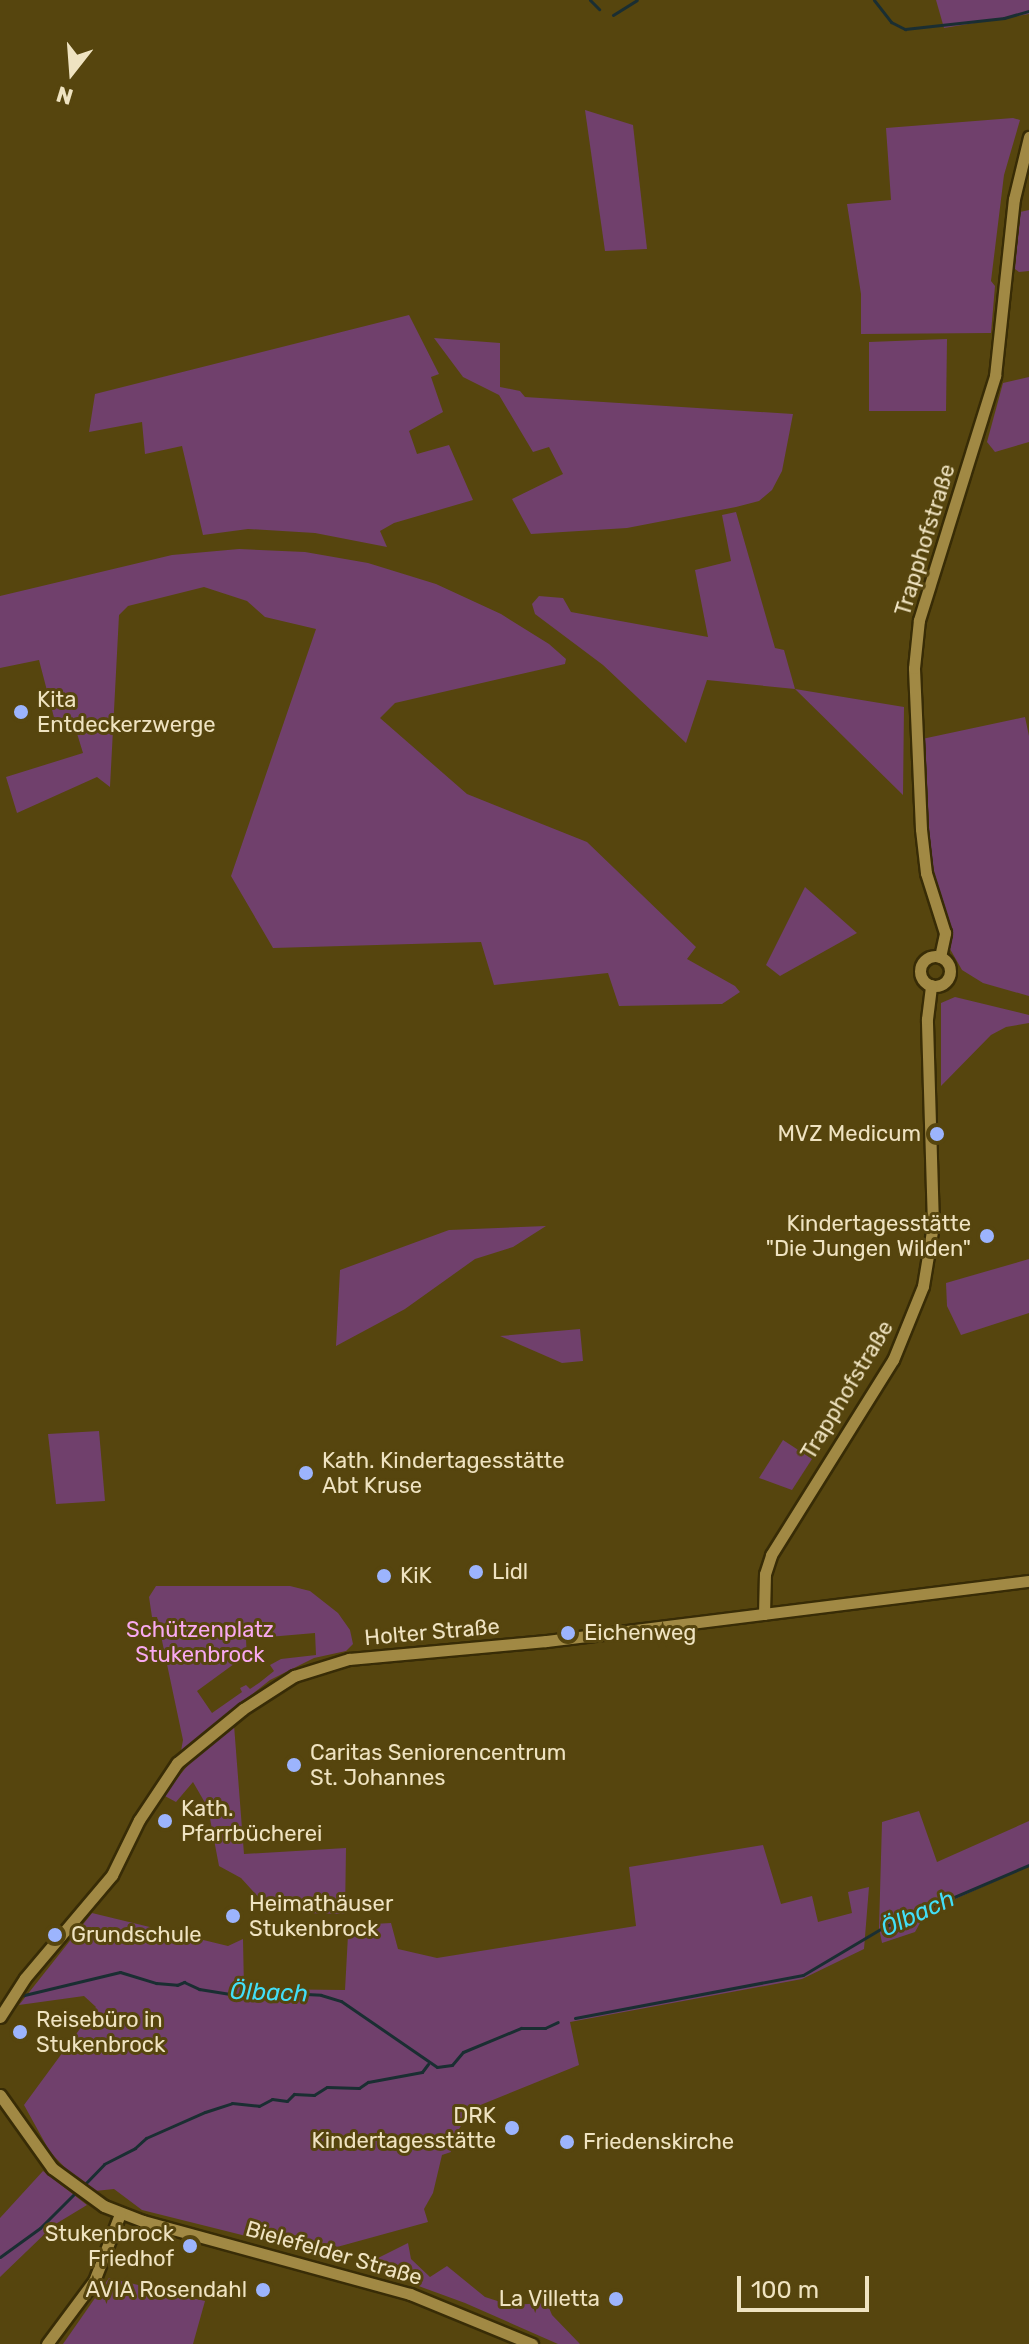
<!DOCTYPE html>
<html>
<head>
<meta charset="utf-8">
<style>
	body { margin:0 }
	#map { position:relative; width:1029px; height:2344px; overflow:hidden; background:#56450e; font-family:Rubik,sans-serif }
	div>[style] { position:absolute }
	.green>* { inset:0; background:#70406c }
	.stream>* { height:3px; margin:-1.5px; padding:0 1.5px; transform-origin:1.5px; border-radius:1.5px; background:#1a2e32 }
	.roads { filter:drop-shadow(2px 0 #382c06) drop-shadow(-2px 0 #382c06) drop-shadow(0 2px #382c06) drop-shadow(0 -2px #382c06) }
	.secondary>* { height:11px; margin:-5.5px; padding:0 5.5px; transform-origin:5.5px; border-radius:5.5px; background:#a18944 }
	.secondary>.ring { margin:-5.5px; padding:0; box-sizing:content-box; background:none; border:11px solid #a18944; border-radius:50% }
	.dots>* { width:22px; height:22px; translate:-50% -50%; box-sizing:border-box; border:4px solid #56450e; border-radius:50% }
	span { translate:-50% -50%; white-space:nowrap; text-align:center; line-height:1.15; -webkit-text-stroke:6px #56450e; paint-order:stroke }
	.street-label { font-size:22px; color:#efe3c1 }
	.poi-label { font-size:22px; color:#efe3c1 }
	.left { translate:0 -50%; text-align:left }
	.right { translate:-100% -50%; text-align:right }
	.park-label { font-size:22px; color:#f8a9f0 }
	.water-label { font-size:24px; color:#42dff7; font-style:italic }
	.north { position:absolute; left:32px; top:32px; width:80px; height:80px; -webkit-text-stroke:6px #56450e; paint-order:stroke; rotate:197deg; font-size:22px; font-weight:700; line-height:32px; text-align:center; color:#efe3c1 }
	.north::after { content:''; display:block; margin:auto; width:28px; height:36px; background:#efe3c1; clip-path:polygon(50% 0,100% 100%,50% 72%,0 100%) }
	.scale { position:absolute; left:737px; top:2276px; width:132px; height:36px; box-sizing:border-box; border:4px solid #efe3c1; border-top:0; padding-left:10px; font-size:24px; line-height:28px; white-space:nowrap; color:#efe3c1; -webkit-text-stroke:6px #56450e; paint-order:stroke }
</style>
</head>
<body>
<div id="map">
	<div class="green">
		<div style="clip-path:polygon(936px 0,1029px 0,1029px 14px,944px 28px)"></div>
		<div style="clip-path:polygon(585px 110px,633px 125px,647px 249px,605px 251px)"></div>
		<div style="clip-path:polygon(1013px 118px,1020px 120px,1004px 175px,991px 281px,995px 286px,991px 333px,861px 334px,861px 294px,847px 204px,891px 200px,886px 128px)"></div>
		<div style="clip-path:polygon(1029px 210px,1029px 271px,1019px 272px,1015px 269px,1020px 212px)"></div>
		<div style="clip-path:polygon(409px 315px,439px 374px,431px 377px,443px 412px,409px 431px,417px 454px,449px 445px,473px 500px,394px 523px,380px 531px,387px 547px,315px 533px,248px 529px,203px 535px,182px 446px,145px 454px,142px 422px,89px 432px,95px 394px)"></div>
		<div style="clip-path:polygon(434px 338px,500px 343px,500px 387px,520px 391px,525px 397px,793px 414px,782px 471px,772px 490px,759px 501px,736px 507px,627px 528px,531px 534px,512px 499px,563px 474px,549px 447px,533px 452px,499px 395px,463px 377px)"></div>
		<div style="clip-path:polygon(947px 339px,946px 411px,869px 411px,869px 342px)"></div>
		<div style="clip-path:polygon(1029px 377px,1029px 442px,995px 452px,987px 442px,1003px 383px)"></div>
		<div style="clip-path:polygon(736px 512px,775px 648px,784px 650px,795px 689px,904px 707px,903px 795px,795px 689px,707px 680px,686px 743px,603px 665px,535px 614px,532px 604px,539px 596px,563px 598px,571px 612px,708px 637px,695px 570px,731px 561px,722px 515px)"></div>
		<div style="clip-path:polygon(239px 549px,305px 552px,368px 563px,436px 584px,501px 614px,549px 644px,566px 659px,565px 664px,395px 703px,380px 718px,467px 794px,587px 842px,696px 947px,687px 959px,735px 986px,740px 992px,722px 1004px,619px 1006px,608px 973px,494px 985px,481px 942px,273px 948px,231px 876px,316px 629px,265px 617px,247px 601px,204px 587px,128px 606px,119px 615px,110px 787px,97px 777px,17px 813px,6px 777px,83px 753px,75px 727px,57px 729px,39px 660px,0 668px,0 596px,172px 555px)"></div>
		<div style="clip-path:polygon(1025px 717px,1029px 736px,1029px 996px,983px 983px,962px 970px,950px 949px,952px 931px,932px 872px,922px 739px)"></div>
		<div style="clip-path:polygon(805px 887px,857px 933px,780px 976px,766px 965px)"></div>
		<div style="clip-path:polygon(955px 997px,1029px 1015px,1029px 1023px,1006px 1027px,991px 1035px,941px 1086px,941px 1003px)"></div>
		<div style="clip-path:polygon(546px 1226px,513px 1247px,475px 1259px,405px 1309px,336px 1346px,340px 1270px,449px 1230px)"></div>
		<div style="clip-path:polygon(1029px 1259px,1029px 1313px,961px 1335px,947px 1306px,946px 1283px)"></div>
		<div style="clip-path:polygon(580px 1329px,583px 1361px,562px 1363px,500px 1336px)"></div>
		<div style="clip-path:polygon(99px 1431px,105px 1501px,56px 1504px,48px 1434px)"></div>
		<div style="clip-path:polygon(783px 1440px,812px 1459px,792px 1490px,759px 1478px)"></div>
		<div style="clip-path:polygon(evenodd,156px 1586px,290px 1586px,310px 1591px,338px 1613px,350px 1630px,353px 1644px,346px 1651px,314px 1658px,270px 1680px,181px 1751px,183px 1740px,157px 1617px,152px 1617px,149px 1597px,156px 1586px,315px 1633px,316px 1655px,281px 1659px,270px 1665px,274px 1671px,259px 1683px,250px 1689px,246px 1685px,240px 1688px,242px 1692px,212px 1713px,197px 1691px,234px 1664px,247px 1660px,246px 1639px,315px 1633px)"></div>
		<div style="clip-path:polygon(234px 1725px,244px 1854px,346px 1848px,345px 1914px,301px 1913px,295px 1908px,276px 1908px,262px 1901px,241px 1878px,219px 1866px,208px 1808px,193px 1782px,176px 1802px,163px 1795px,194px 1758px)"></div>
		<div style="clip-path:polygon(919px 1811px,937px 1862px,1029px 1821px,1029px 1866px,926px 1912px,915px 1932px,882px 1943px,879px 1928px,882px 1822px)"></div>
		<div style="clip-path:polygon(763px 1845px,781px 1904px,812px 1896px,818px 1922px,852px 1913px,848px 1892px,869px 1887px,864px 1949px,802px 1979px,570px 2022px,579px 2065px,473px 2108px,449px 2144px,451px 2152px,442px 2155px,433px 2193px,424px 2209px,428px 2222px,337px 2247px,333px 2244px,314px 2253px,142px 2210px,114px 2189px,95px 2191px,76px 2179px,50px 2152px,24px 2105px,96px 2007px,84px 1996px,19px 2005px,92px 1913px,228px 1946px,243px 1939px,244px 1989px,345px 1990px,348px 1935px,356px 1925px,391px 1923px,398px 1949px,437px 1958px,636px 1926px,629px 1867px)"></div>
		<div style="clip-path:polygon(43px 2171px,87px 2205px,54px 2225px,0 2277px,0 2218px)"></div>
		<div style="clip-path:polygon(408px 2243px,411px 2259px,430px 2277px,447px 2266px,485px 2297px,510px 2305px,547px 2303px,552px 2315px,580px 2344px,558px 2344px,465px 2303px,372px 2269px,376px 2259px)"></div>
		<div style="clip-path:polygon(109px 2278px,205px 2301px,193px 2344px,63px 2344px)"></div>
	</div>
	<div class="stream">
		<div style="left:590px;top:0;width:13px;rotate:45deg"></div>
		<div style="left:874px;top:0;width:28px;rotate:52deg"></div>
		<div style="left:891px;top:22px;width:16px;rotate:27deg"></div>
		<div style="left:905px;top:29px;width:100px;rotate:-6.3deg"></div>
		<div style="left:1004px;top:18px;width:26px;rotate:-16deg"></div>
		<div style="left:613px;top:15px;width:28px;rotate:-32deg"></div>
		<div style="left:16px;top:1997px;width:107px;rotate:-13.5deg"></div>
		<div style="left:120px;top:1972px;width:38px;rotate:17deg"></div>
		<div style="left:156px;top:1983px;width:21px;rotate:5deg"></div>
		<div style="left:177px;top:1985px;width:8px;rotate:-23deg"></div>
		<div style="left:184px;top:1982px;width:17px;rotate:25deg"></div>
		<div style="left:199px;top:1989px;width:44px;rotate:9.2deg"></div>
		<div style="left:242px;top:1996px;width:44px;rotate:-3.9deg"></div>
		<div style="left:286px;top:1993px;width:35px;rotate:3deg"></div>
		<div style="left:321px;top:1995px;width:21px;rotate:17deg"></div>
		<div style="left:341px;top:2001px;width:116px;rotate:34.5deg"></div>
		<div style="left:437px;top:2067px;width:15px;rotate:-8deg"></div>
		<div style="left:452px;top:2065px;width:17px;rotate:-50deg"></div>
		<div style="left:463px;top:2052px;width:63px;rotate:-22.5deg"></div>
		<div style="left:521px;top:2028px;width:24px"></div>
		<div style="left:545px;top:2028px;width:14px;rotate:-25deg"></div>
		<div style="left:575px;top:2018px;width:232px;rotate:-10.7deg"></div>
		<div style="left:803px;top:1975px;width:94px;rotate:-30.7deg"></div>
		<div style="left:884px;top:1927px;width:158px;rotate:-23.2deg"></div>
		<div style="left:83px;top:2186px;width:30px;rotate:-46deg"></div>
		<div style="left:104px;top:2164px;width:35px;rotate:-27deg"></div>
		<div style="left:135px;top:2148px;width:15px;rotate:-42deg"></div>
		<div style="left:146px;top:2138px;width:64px;rotate:-23.8deg"></div>
		<div style="left:205px;top:2112px;width:28px;rotate:-18deg"></div>
		<div style="left:232px;top:2103px;width:27px;rotate:6deg"></div>
		<div style="left:259px;top:2106px;width:15px;rotate:-28deg"></div>
		<div style="left:272px;top:2099px;width:15px;rotate:8deg"></div>
		<div style="left:287px;top:2101px;width:10px;rotate:-45deg"></div>
		<div style="left:294px;top:2094px;width:20px;rotate:3deg"></div>
		<div style="left:314px;top:2095px;width:15px;rotate:-32deg"></div>
		<div style="left:327px;top:2087px;width:32px;rotate:2deg"></div>
		<div style="left:359px;top:2088px;width:11px;rotate:-34deg"></div>
		<div style="left:368px;top:2082px;width:55px;rotate:-10.5deg"></div>
		<div style="left:422px;top:2072px;width:10px;rotate:-53deg"></div>
		<div style="left:0;top:2257px;width:49px;rotate:-35.9deg"></div>
		<div style="left:40px;top:2228px;width:52px;rotate:-45deg"></div>
	</div>
	<div class="roads">
		<div class="secondary">
			<div class="ring" style="left:920px;top:956px;width:19px;height:19px"></div>
			<div style="left:940px;top:957px;width:25px;rotate:-78deg"></div>
			<div style="left:945px;top:933px;width:63px;rotate:-107.6deg"></div>
			<div style="left:926px;top:873px;width:44px;rotate:-96.5deg"></div>
			<div style="left:921px;top:829px;width:161px;rotate:-92.5deg"></div>
			<div style="left:914px;top:668px;width:48px;rotate:-84.1deg"></div>
			<div style="left:919px;top:620px;width:256px;rotate:-72.7deg"></div>
			<div style="left:995px;top:376px;width:178px;rotate:-83.9deg"></div>
			<div style="left:1014px;top:199px;width:64px;rotate:-76.4deg"></div>
			<div style="left:764px;top:1614px;width:40px;rotate:-88.6deg"></div>
			<div style="left:765px;top:1574px;width:20px;rotate:-72deg"></div>
			<div style="left:771px;top:1555px;width:230px;rotate:-58deg"></div>
			<div style="left:893px;top:1360px;width:80px;rotate:-67.9deg"></div>
			<div style="left:923px;top:1286px;width:62px;rotate:-80.7deg"></div>
			<div style="left:933px;top:1225px;width:206px;rotate:-91.7deg"></div>
			<div style="left:927px;top:1019px;width:34px;rotate:-83deg"></div>
			<div style="left:0;top:2017px;width:46px;rotate:-57.3deg"></div>
			<div style="left:25px;top:1978px;width:135px;rotate:-49.8deg"></div>
			<div style="left:112px;top:1875px;width:61px;rotate:-63.9deg"></div>
			<div style="left:139px;top:1820px;width:69px;rotate:-56.3deg"></div>
			<div style="left:177px;top:1763px;width:85px;rotate:-39.3deg"></div>
			<div style="left:243px;top:1709px;width:61px;rotate:-32.9deg"></div>
			<div style="left:294px;top:1676px;width:58px;rotate:-17.2deg"></div>
			<div style="left:349px;top:1659px;width:198px;rotate:-5.2deg"></div>
			<div style="left:546px;top:1641px;width:487px;rotate:-7.1deg"></div>
			<div style="left:0;top:2095px;width:90px;rotate:54.5deg"></div>
			<div style="left:52px;top:2168px;width:64px;rotate:36.2deg"></div>
			<div style="left:104px;top:2206px;width:42px;rotate:21deg"></div>
			<div style="left:143px;top:2221px;width:277px;rotate:15.3deg"></div>
			<div style="left:410px;top:2294px;width:132px;rotate:22.3deg"></div>
			<div style="left:47px;top:2344px;width:79px;rotate:-53.3deg"></div>
			<div style="left:94px;top:2281px;width:72px;rotate:-68.8deg"></div>
		</div>
	</div>
	<div class="dots">
		<div style="left:21px;top:712px;background:#9cb4fd"></div>
		<div style="left:937px;top:1134px;background:#9cb4fd"></div>
		<div style="left:987px;top:1236px;background:#9cb4fd"></div>
		<div style="left:306px;top:1473px;background:#9cb4fd"></div>
		<div style="left:476px;top:1572px;background:#9cb4fd"></div>
		<div style="left:384px;top:1576px;background:#9cb4fd"></div>
		<div style="left:568px;top:1633px;background:#9cb4fd"></div>
		<div style="left:294px;top:1765px;background:#9cb4fd"></div>
		<div style="left:165px;top:1821px;background:#9cb4fd"></div>
		<div style="left:233px;top:1916px;background:#9cb4fd"></div>
		<div style="left:55px;top:1935px;background:#9cb4fd"></div>
		<div style="left:20px;top:2032px;background:#9cb4fd"></div>
		<div style="left:512px;top:2128px;background:#9cb4fd"></div>
		<div style="left:567px;top:2142px;background:#9cb4fd"></div>
		<div style="left:190px;top:2246px;background:#9cb4fd"></div>
		<div style="left:263px;top:2290px;background:#9cb4fd"></div>
		<div style="left:616px;top:2299px;background:#9cb4fd"></div>
	</div>
	<div class="street-label">
		<span style="left:925px;top:540px;rotate:-73deg">Trapphofstraße</span>
		<span style="left:847px;top:1390px;rotate:-59deg">Trapphofstraße</span>
		<span style="left:432px;top:1632px;rotate:-5deg">Holter Straße</span>
		<span style="left:334px;top:2253px;rotate:16deg">Bielefelder Straße</span>
	</div>
	<div class="poi-label">
		<span class="left" style="left:37px;top:712px">Kita<br>Entdeckerzwerge</span>
		<span class="right" style="left:921px;top:1134px">MVZ Medicum</span>
		<span class="right" style="left:971px;top:1236px">Kindertagesstätte<br>"Die Jungen Wilden"</span>
		<span class="left" style="left:322px;top:1473px">Kath. Kindertagesstätte<br>Abt Kruse</span>
		<span class="left" style="left:492px;top:1572px">Lidl</span>
		<span class="left" style="left:400px;top:1576px">KiK</span>
		<span class="left" style="left:584px;top:1633px">Eichenweg</span>
		<span class="left" style="left:310px;top:1765px">Caritas Seniorencentrum<br>St. Johannes</span>
		<span class="left" style="left:181px;top:1821px">Kath.<br>Pfarrbücherei</span>
		<span class="left" style="left:249px;top:1916px">Heimathäuser<br>Stukenbrock</span>
		<span class="left" style="left:71px;top:1935px">Grundschule</span>
		<span class="left" style="left:36px;top:2032px">Reisebüro in<br>Stukenbrock</span>
		<span class="right" style="left:496px;top:2128px">DRK<br>Kindertagesstätte</span>
		<span class="left" style="left:583px;top:2142px">Friedenskirche</span>
		<span class="right" style="left:174px;top:2246px">Stukenbrock<br>Friedhof</span>
		<span class="right" style="left:247px;top:2290px">AVIA Rosendahl</span>
		<span class="right" style="left:600px;top:2299px">La Villetta</span>
	</div>
	<div class="park-label">
		<span style="left:200px;top:1642px">Schützenplatz<br>Stukenbrock</span>
	</div>
	<div class="water-label">
		<span style="left:918px;top:1914px;rotate:-25deg">Ölbach</span>
		<span style="left:269px;top:1993px;rotate:2deg">Ölbach</span>
	</div>
	<div class="north">N</div>
	<div class="scale">100 m</div>
</div>
</body>
</html>
